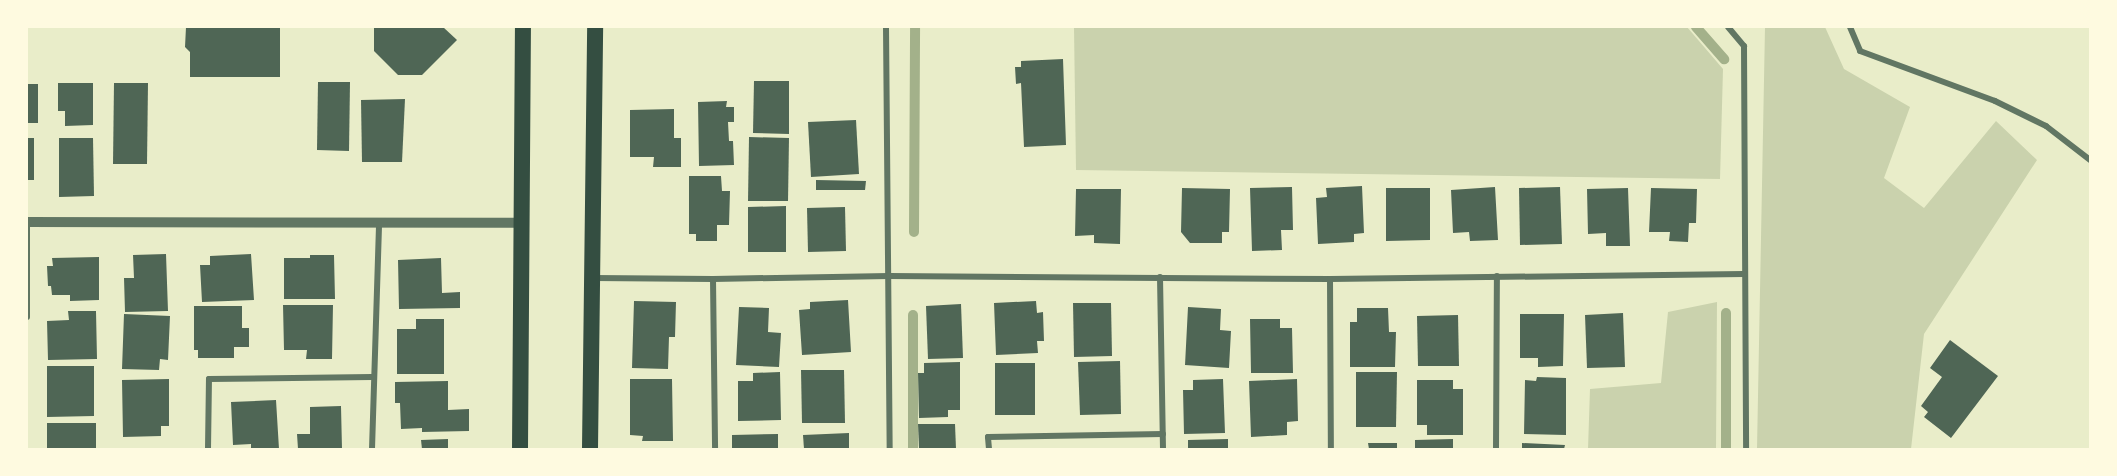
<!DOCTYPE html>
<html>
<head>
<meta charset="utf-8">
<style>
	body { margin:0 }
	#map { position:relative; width:2117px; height:476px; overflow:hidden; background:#e9edc9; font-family:"Golos Text",sans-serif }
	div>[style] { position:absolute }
	.green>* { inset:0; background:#cad2ad }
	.stream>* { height:10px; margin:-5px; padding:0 5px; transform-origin:5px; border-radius:5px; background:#a3b18a }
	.building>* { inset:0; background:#4f6655 }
	.minor>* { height:6px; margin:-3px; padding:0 3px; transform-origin:3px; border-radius:3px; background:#617663 }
	.tertiary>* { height:10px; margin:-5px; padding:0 5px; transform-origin:5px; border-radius:5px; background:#617663 }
	.trunk>* { height:16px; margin:-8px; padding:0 8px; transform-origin:8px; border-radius:8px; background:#344e41 }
	span { translate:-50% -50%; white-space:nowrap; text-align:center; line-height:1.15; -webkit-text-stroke:4.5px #fefae0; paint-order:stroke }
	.frame { position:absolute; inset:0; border:28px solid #fefae0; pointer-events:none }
</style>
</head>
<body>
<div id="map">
	<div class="green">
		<div style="clip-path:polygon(1074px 27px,1687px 27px,1723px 69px,1720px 179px,1076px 170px)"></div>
		<div style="clip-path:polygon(1765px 27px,1825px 27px,1844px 69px,1910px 107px,1884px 178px,1924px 208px,1996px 121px,2037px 160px,1924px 334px,1911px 449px,1757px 449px)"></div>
		<div style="clip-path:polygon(1717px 302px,1716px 449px,1588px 449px,1590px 389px,1661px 383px,1668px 312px)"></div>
	</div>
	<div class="stream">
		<div style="left:1696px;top:27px;width:43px;rotate:48.8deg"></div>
		<div style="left:914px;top:232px;width:205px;rotate:-89.7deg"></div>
		<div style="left:1726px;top:313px;width:136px;rotate:90deg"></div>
		<div style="left:913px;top:315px;width:134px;rotate:90deg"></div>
	</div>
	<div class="building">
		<div style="clip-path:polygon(186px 27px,280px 27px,280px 77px,190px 77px,190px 52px,185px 47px)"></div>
		<div style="clip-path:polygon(374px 27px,443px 27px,457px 40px,422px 75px,398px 75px,374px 51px)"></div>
		<div style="clip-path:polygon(1063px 59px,1066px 145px,1024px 147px,1021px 83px,1016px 84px,1015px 67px,1021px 67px,1021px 61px)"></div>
		<div style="clip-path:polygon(754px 81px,789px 81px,789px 134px,753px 133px)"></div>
		<div style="clip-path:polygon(318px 82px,350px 82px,349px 151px,317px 150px)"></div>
		<div style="clip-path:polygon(58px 83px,93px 83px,93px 125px,65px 126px,65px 111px,58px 111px)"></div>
		<div style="clip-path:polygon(114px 83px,148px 83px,147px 164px,113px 164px)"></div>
		<div style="clip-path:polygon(27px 84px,38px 84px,38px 123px,27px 123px)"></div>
		<div style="clip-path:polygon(405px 99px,402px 162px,362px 162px,361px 100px)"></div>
		<div style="clip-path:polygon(727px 101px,726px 107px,734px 107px,734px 122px,728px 122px,729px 141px,733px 141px,734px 165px,699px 166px,698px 102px)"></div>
		<div style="clip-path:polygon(674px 109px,674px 138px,681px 138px,681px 167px,653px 167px,654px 157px,630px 157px,630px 110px)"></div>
		<div style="clip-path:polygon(856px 120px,859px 174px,811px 177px,808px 122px)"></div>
		<div style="clip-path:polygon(749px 137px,789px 138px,788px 201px,748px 201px)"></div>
		<div style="clip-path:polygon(27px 138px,34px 138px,34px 180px,27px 180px)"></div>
		<div style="clip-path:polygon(59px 138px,93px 138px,94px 196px,59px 197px)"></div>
		<div style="clip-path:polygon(689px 176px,721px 176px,722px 191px,730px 191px,729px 225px,717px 225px,717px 241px,696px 241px,696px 234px,689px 234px)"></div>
		<div style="clip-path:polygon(816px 180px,866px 181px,865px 190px,816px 190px)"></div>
		<div style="clip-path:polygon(1362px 186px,1364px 233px,1354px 234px,1354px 242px,1318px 244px,1316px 198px,1327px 197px,1326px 188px)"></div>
		<div style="clip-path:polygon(1292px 187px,1293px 230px,1281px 230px,1282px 250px,1252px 251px,1250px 188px)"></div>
		<div style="clip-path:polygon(1495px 187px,1498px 240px,1470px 241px,1469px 232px,1453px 233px,1451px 190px)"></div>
		<div style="clip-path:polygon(1560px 187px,1562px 244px,1520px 245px,1519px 188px)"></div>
		<div style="clip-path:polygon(1182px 188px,1230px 189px,1229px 232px,1222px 232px,1222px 243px,1190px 243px,1181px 232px)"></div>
		<div style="clip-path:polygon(1386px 188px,1430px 188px,1430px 240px,1386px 241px)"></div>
		<div style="clip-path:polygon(1628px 188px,1630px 246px,1606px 246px,1606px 233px,1588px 234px,1587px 189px)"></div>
		<div style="clip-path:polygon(1651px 188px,1697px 189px,1696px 223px,1689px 223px,1688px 242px,1669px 241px,1670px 232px,1649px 232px)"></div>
		<div style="clip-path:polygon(1076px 189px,1121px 189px,1120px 244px,1094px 243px,1094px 235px,1075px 236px)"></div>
		<div style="clip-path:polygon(786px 206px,786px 252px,748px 252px,748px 207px)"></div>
		<div style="clip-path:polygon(845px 207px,846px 251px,808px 252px,807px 208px)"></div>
		<div style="clip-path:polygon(166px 254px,168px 311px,125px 312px,124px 278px,134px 278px,133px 255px)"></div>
		<div style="clip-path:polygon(251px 254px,254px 300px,202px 302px,200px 265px,210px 265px,210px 256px)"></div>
		<div style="clip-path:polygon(310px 255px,334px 255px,335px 299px,284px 299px,284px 258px,310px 258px)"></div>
		<div style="clip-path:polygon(99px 257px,99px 300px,70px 301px,70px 295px,52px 295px,51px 286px,48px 286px,47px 266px,53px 266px,52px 258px)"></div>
		<div style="clip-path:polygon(441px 258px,442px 293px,460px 292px,460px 308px,399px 309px,398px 260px)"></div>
		<div style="clip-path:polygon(848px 300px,851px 352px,802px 355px,799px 310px,810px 309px,810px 302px)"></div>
		<div style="clip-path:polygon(634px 301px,676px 302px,675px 337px,669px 337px,668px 369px,632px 368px)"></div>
		<div style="clip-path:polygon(1036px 301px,1037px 313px,1043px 312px,1044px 341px,1037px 341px,1038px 353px,996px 355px,994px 303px)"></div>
		<div style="clip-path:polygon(1073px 303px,1111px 303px,1112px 356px,1074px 357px)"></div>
		<div style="clip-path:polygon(961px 304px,963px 358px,928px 359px,926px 306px)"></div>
		<div style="clip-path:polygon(283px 305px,333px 305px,332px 359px,306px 359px,307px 350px,284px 350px)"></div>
		<div style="clip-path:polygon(194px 306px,242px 306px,242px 328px,249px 328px,249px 347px,234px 347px,234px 358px,198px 358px,198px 350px,194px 350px)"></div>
		<div style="clip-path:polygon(739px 307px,769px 308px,768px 332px,781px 333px,779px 367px,736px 365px)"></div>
		<div style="clip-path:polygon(1188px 307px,1221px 309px,1220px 330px,1231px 331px,1229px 368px,1185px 365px)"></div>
		<div style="clip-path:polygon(1357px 308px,1388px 308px,1389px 332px,1396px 332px,1395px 367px,1350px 367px,1350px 322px,1357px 322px)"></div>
		<div style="clip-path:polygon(68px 311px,96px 311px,97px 359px,48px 360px,47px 321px,69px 320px)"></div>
		<div style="clip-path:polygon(1623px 313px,1625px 367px,1587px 368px,1585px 315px)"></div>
		<div style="clip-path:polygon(124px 314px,170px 316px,168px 360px,160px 359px,159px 370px,122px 369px)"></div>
		<div style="clip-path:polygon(1520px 314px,1564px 314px,1563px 366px,1538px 367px,1538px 358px,1520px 358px)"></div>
		<div style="clip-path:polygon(1458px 315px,1459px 366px,1418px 366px,1417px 316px)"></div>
		<div style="clip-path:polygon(416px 319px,444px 319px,444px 374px,397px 374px,397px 329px,416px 329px)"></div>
		<div style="clip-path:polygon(1250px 319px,1280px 319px,1280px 328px,1292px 328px,1293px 373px,1251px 373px)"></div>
		<div style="clip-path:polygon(1950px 340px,1998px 376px,1951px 438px,1924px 417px,1928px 412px,1921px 406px,1942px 377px,1930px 368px)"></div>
		<div style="clip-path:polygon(1120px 361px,1121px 414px,1080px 415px,1078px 362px)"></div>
		<div style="clip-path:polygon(960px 362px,960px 410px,948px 410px,948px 417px,919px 418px,918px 373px,924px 373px,924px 363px)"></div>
		<div style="clip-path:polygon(995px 363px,1035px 363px,1035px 415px,995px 415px)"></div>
		<div style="clip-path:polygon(47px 366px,94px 366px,94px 416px,47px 417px)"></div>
		<div style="clip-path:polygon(801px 370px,844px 370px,845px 423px,802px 423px)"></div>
		<div style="clip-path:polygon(780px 372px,781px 420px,738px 421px,738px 381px,753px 381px,753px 373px)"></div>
		<div style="clip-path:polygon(1356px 372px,1397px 372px,1396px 427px,1356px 427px)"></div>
		<div style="clip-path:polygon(1537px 377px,1566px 378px,1566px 435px,1524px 434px,1525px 380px,1536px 381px)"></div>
		<div style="clip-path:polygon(169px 379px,169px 426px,161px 426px,161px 436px,123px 437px,122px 380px)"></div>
		<div style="clip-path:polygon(630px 379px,672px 379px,673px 441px,642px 441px,643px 436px,630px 435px)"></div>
		<div style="clip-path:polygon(1223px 379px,1225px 433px,1184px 434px,1183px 390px,1193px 390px,1193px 380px)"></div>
		<div style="clip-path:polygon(1297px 379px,1298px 421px,1287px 422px,1287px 435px,1251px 437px,1249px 381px)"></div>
		<div style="clip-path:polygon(1417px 380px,1453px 380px,1453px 389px,1463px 389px,1463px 435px,1427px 435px,1427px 425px,1417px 425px)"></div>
		<div style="clip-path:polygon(448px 381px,448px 410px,469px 409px,469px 431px,422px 432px,422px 428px,401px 429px,400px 403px,395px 403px,395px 382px)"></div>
		<div style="clip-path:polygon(276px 400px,279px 449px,251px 449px,251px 444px,233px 445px,231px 402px)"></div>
		<div style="clip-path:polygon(341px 406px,342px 449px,298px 449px,297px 434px,310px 434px,310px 407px)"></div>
		<div style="clip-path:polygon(47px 423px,96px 423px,96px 449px,47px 449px)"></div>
		<div style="clip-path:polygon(918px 424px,955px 424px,956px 449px,919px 449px)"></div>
		<div style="clip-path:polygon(849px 433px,849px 449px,804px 449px,803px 435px)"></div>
		<div style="clip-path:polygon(778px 434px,778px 449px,732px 449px,732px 435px)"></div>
		<div style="clip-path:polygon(448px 439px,448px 449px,422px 449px,421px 440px)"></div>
		<div style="clip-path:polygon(1228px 439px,1228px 449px,1188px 449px,1188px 440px)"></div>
		<div style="clip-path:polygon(1453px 439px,1453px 449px,1415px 449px,1415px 440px)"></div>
		<div style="clip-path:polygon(1368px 443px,1397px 443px,1397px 449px,1369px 449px)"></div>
		<div style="clip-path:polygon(1522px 443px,1565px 445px,1564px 449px,1522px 449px)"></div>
	</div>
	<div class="minor">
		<div style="left:886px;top:27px;width:422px;rotate:89.5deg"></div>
		<div style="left:1728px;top:27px;width:25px;rotate:50deg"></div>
		<div style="left:1744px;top:46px;width:403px;rotate:89.7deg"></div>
		<div style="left:1850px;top:27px;width:26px;rotate:67deg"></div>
		<div style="left:1860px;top:51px;width:144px;rotate:20.3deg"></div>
		<div style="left:1995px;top:101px;width:57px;rotate:26.1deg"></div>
		<div style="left:2046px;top:126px;width:56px;rotate:37.7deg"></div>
		<div style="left:1160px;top:277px;width:172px;rotate:89deg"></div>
		<div style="left:594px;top:278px;width:119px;rotate:0.5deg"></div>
		<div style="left:713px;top:279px;width:176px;rotate:-1deg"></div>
		<div style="left:889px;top:276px;width:441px;rotate:0.4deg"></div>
		<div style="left:1330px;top:279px;width:414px;rotate:-0.7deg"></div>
		<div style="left:713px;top:279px;width:170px;rotate:89.3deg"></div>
		<div style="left:1330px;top:279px;width:170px;rotate:89.7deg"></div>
		<div style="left:27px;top:317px;width:95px;rotate:-90deg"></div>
		<div style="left:208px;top:449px;width:70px;rotate:-89.2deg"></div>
		<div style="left:209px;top:379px;width:163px;rotate:-0.7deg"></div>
		<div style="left:372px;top:449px;width:227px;rotate:-88.2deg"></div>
		<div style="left:989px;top:449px;width:12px;rotate:-95deg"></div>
		<div style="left:988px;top:437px;width:175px;rotate:-1deg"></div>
		<div style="left:1496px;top:449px;width:173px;rotate:-89.7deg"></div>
	</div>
	<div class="tertiary">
		<div style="left:27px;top:222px;width:496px;rotate:0.1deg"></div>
	</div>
	<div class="trunk">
		<div style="left:520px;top:449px;width:422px;rotate:-89.6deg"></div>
		<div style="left:590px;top:449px;width:422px;rotate:-89.3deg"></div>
	</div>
	<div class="frame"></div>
</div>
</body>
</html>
